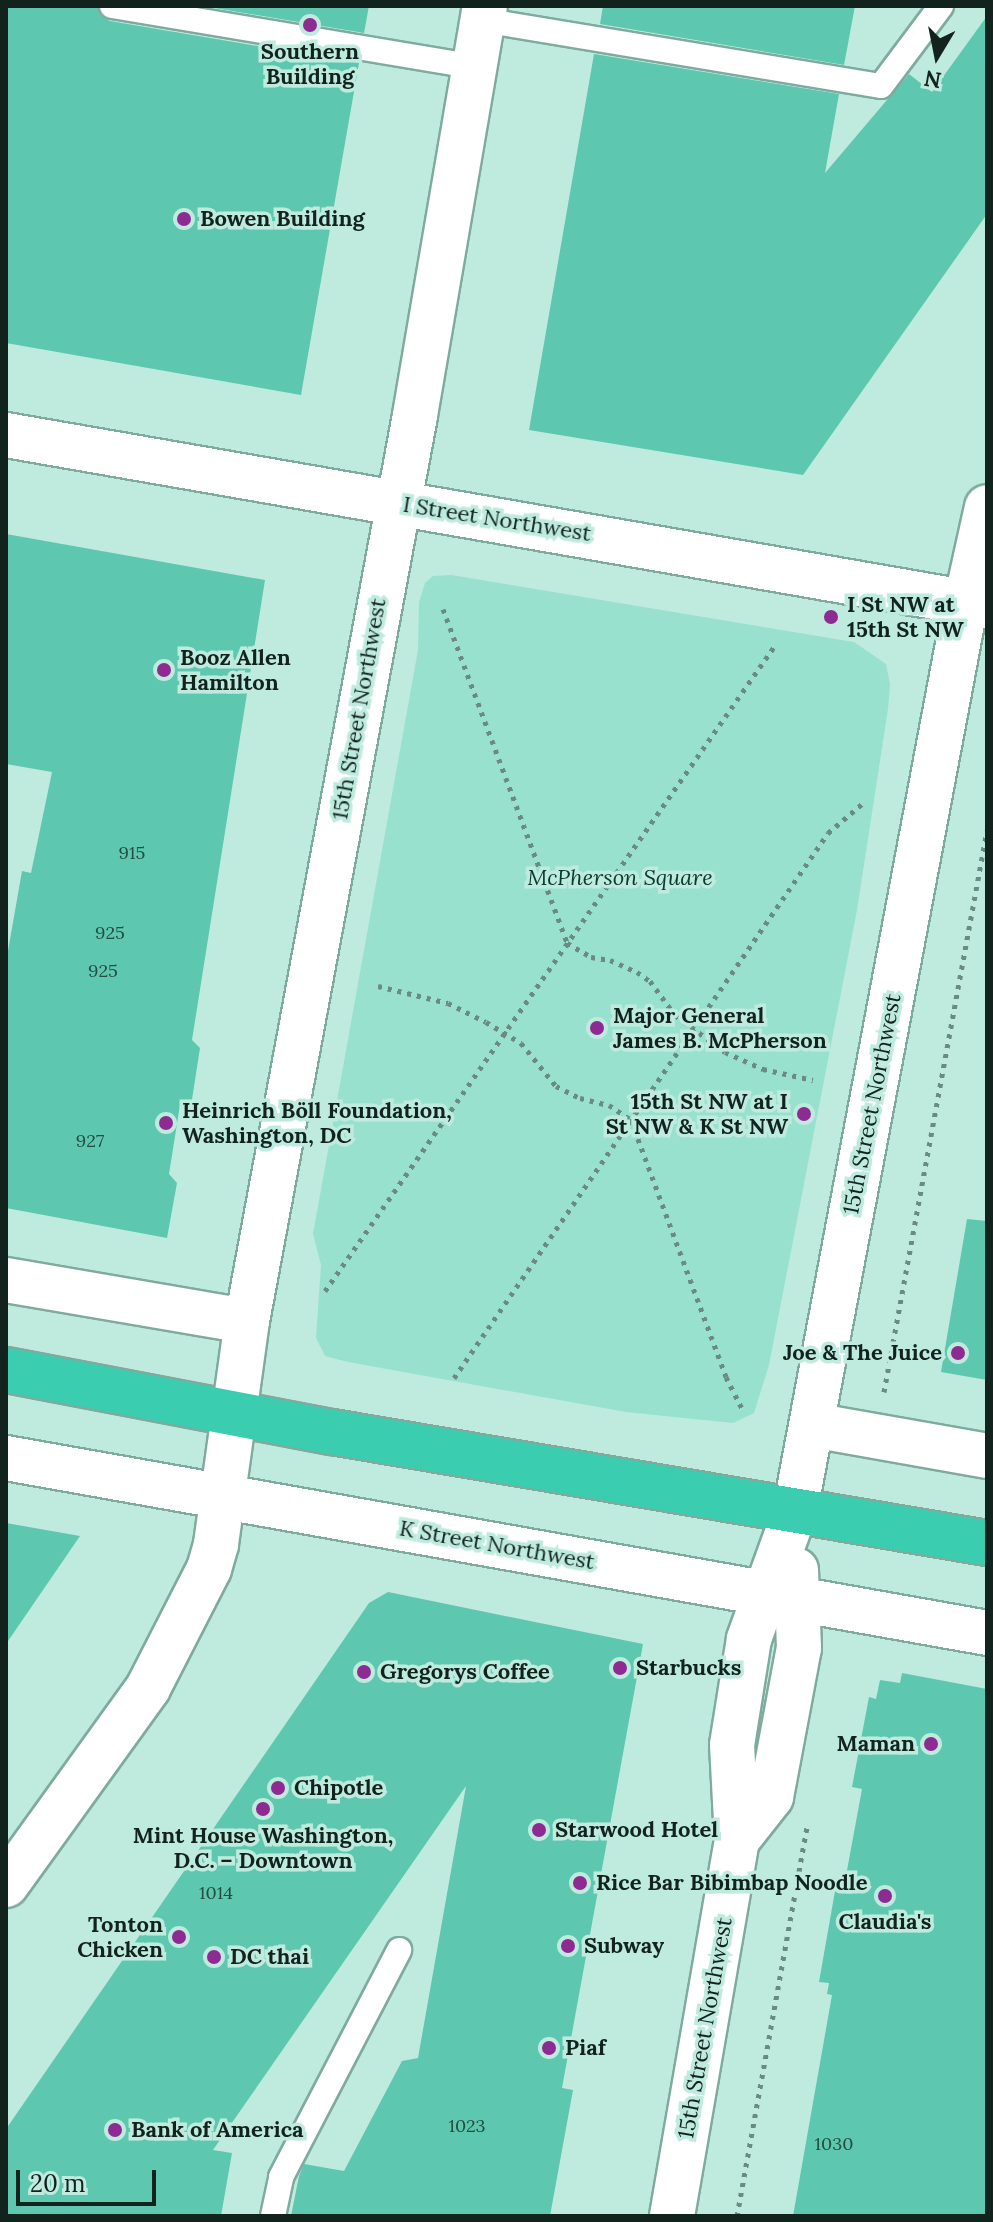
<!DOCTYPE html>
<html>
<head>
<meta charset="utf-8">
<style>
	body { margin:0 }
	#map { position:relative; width:993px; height:2222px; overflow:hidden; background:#beebde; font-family:Lora,serif }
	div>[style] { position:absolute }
	.green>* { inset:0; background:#98e1ce }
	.building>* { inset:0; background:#5dc8af }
	.path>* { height:5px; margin-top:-2.5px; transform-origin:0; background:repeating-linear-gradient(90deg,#6b8a81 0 4px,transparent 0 10px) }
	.roads { filter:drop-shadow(2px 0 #7faa9e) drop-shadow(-2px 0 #7faa9e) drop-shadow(0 2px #7faa9e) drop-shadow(0 -2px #7faa9e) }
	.lane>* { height:24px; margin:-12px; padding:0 12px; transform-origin:12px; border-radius:12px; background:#fff }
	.secondary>* { height:44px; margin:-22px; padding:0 22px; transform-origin:22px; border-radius:22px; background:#fff }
	.highway>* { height:44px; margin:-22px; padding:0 22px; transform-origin:22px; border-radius:22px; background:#3bcdaf }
	.dots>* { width:22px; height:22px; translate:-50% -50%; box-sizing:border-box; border:4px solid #beebde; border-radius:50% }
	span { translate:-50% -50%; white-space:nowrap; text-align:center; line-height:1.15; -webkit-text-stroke:7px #beebde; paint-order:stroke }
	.number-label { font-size:18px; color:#254c42 }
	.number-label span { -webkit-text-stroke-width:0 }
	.poi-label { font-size:22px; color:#12231e; font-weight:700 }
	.left { translate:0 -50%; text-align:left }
	.right { translate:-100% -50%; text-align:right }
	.street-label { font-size:22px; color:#12231e }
	.park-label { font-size:22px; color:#073a30; font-style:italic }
	.frame { position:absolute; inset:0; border:8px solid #12231e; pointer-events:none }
	.north { position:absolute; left:897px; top:16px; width:80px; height:80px; -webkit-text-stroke:6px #beebde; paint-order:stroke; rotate:190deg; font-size:22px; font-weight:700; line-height:32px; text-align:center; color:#12231e }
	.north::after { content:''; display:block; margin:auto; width:28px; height:36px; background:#12231e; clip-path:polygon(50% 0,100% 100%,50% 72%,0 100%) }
	.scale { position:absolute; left:16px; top:2170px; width:140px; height:36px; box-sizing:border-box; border:4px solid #12231e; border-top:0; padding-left:10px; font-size:24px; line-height:28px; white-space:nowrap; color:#12231e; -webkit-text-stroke:6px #beebde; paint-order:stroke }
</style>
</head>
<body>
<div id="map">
	<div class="green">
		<div style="clip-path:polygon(451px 575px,854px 642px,886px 664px,890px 684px,888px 709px,857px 910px,769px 1365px,754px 1413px,733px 1423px,626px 1412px,348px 1362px,325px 1356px,316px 1338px,321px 1265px,313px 1234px,418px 650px,419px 602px,425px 583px,433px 576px)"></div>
	</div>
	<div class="building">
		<div style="clip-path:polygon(6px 6px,97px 6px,102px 17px,110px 21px,359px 63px,301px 395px,6px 343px)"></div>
		<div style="clip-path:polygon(203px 6px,369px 6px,364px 33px)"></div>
		<div style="clip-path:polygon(603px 6px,855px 6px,844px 65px,600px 24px)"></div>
		<div style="clip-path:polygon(987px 16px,987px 214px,803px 475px,529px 430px,594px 54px,839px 94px,825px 173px,909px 74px,932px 92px)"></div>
		<div style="clip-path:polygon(6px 534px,265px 580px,192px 1040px,200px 1048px,191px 1106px,180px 1105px,169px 1174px,177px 1183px,167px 1238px,6px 1208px,6px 962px,22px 871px,31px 873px,52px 772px,6px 764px)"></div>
		<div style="clip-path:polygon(967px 1219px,987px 1221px,987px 1380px,941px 1372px)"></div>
		<div style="clip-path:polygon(6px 1523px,80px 1536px,6px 1644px)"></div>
		<div style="clip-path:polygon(388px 1592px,643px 1644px,562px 2088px,573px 2090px,550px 2216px,291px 2216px,299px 2176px,304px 2164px,344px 2171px,402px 2061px,418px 2058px,466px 1786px,213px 2150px,232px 2153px,221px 2216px,6px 2216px,6px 2129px,369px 1603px)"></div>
		<div style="clip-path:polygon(902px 1673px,987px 1689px,987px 2216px,793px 2216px,832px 1995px,827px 1994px,829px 1983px,819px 1982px,835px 1891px,843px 1892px,862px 1789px,852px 1787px,869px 1697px,876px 1699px,880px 1680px,900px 1683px)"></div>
	</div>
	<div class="path">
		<div style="left:443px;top:609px;width:356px;rotate:69.6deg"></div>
		<div style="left:567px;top:943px;width:28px;rotate:30deg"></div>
		<div style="left:591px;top:957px;width:19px;rotate:9deg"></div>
		<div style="left:610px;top:960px;width:30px;rotate:24deg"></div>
		<div style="left:637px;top:972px;width:16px;rotate:35deg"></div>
		<div style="left:650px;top:981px;width:42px;rotate:53.7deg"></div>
		<div style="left:675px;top:1015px;width:62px;rotate:36.5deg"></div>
		<div style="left:725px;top:1052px;width:42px;rotate:24.1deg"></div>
		<div style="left:763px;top:1069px;width:51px;rotate:12.4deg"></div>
		<div style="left:378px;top:986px;width:72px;rotate:13.7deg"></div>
		<div style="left:448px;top:1003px;width:42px;rotate:26.6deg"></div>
		<div style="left:486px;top:1022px;width:41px;rotate:31deg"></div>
		<div style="left:521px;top:1043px;width:55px;rotate:50.9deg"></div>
		<div style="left:556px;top:1086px;width:27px;rotate:27deg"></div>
		<div style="left:580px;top:1098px;width:30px;rotate:14deg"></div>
		<div style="left:609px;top:1105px;width:27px;rotate:34deg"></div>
		<div style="left:631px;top:1120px;width:274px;rotate:69.7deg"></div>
		<div style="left:726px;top:1377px;width:36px;rotate:63deg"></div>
		<div style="left:325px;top:1291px;width:785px;rotate:-55.12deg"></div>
		<div style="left:454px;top:1378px;width:661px;rotate:-55.54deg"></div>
		<div style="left:828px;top:833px;width:46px;rotate:-40.6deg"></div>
		<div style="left:884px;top:1392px;width:571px;rotate:-79.61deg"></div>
		<div style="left:737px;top:2216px;width:395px;rotate:-79.8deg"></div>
	</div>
	<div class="roads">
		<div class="lane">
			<div style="left:112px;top:6px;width:368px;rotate:9.5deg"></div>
			<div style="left:482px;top:20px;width:404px;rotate:9.4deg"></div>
			<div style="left:881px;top:86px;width:100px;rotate:-53.1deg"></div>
			<div style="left:273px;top:2216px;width:40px;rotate:-78deg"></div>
			<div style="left:281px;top:2177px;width:256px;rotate:-62.5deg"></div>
		</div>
		<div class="secondary">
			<div style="left:6px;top:435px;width:996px;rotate:9.89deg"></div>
			<div style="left:6px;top:1280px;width:244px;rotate:9.7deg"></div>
			<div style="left:812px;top:1425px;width:178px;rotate:10deg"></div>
			<div style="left:6px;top:1458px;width:996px;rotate:10.11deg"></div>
			<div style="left:737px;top:1840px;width:55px;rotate:-51.7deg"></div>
			<div style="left:771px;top:1797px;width:152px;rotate:-79.4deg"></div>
			<div style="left:799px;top:1648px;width:78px;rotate:-92.2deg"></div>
			<div style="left:6px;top:1885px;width:243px;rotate:-54.2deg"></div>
			<div style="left:148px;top:1688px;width:134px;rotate:-62.9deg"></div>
			<div style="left:209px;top:1569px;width:26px;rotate:-74deg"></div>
			<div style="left:216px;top:1544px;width:225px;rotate:-82.1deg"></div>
			<div style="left:247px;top:1321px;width:921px;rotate:-79.49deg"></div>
			<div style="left:415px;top:415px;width:415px;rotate:-80.3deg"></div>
			<div style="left:672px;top:2216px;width:382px;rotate:-80.2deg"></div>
			<div style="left:737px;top:1840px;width:95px;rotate:-93deg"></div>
			<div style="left:732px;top:1745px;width:107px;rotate:-80.9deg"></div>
			<div style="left:749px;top:1639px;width:136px;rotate:-70.2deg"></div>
			<div style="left:795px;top:1511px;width:925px;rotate:-79.35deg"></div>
			<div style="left:966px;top:602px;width:97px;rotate:-77.5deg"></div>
		</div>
		<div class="highway">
			<div style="left:6px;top:1370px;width:332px;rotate:10.8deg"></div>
			<div style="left:332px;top:1432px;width:664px;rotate:9.62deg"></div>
		</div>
	</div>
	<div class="dots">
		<div style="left:310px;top:25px;background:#8d2b92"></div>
		<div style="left:184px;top:219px;background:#8d2b92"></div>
		<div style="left:831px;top:617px;background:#8d2b92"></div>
		<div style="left:164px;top:670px;background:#8d2b92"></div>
		<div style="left:597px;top:1028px;background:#8d2b92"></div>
		<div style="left:804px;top:1114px;background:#8d2b92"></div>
		<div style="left:166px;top:1123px;background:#8d2b92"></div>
		<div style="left:958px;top:1353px;background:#8d2b92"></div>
		<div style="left:620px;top:1668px;background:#8d2b92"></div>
		<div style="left:364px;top:1672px;background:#8d2b92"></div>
		<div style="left:931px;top:1744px;background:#8d2b92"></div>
		<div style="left:278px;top:1788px;background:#8d2b92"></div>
		<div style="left:263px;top:1809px;background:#8d2b92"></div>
		<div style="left:539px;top:1830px;background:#8d2b92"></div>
		<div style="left:580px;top:1883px;background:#8d2b92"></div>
		<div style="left:885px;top:1896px;background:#8d2b92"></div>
		<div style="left:179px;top:1937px;background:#8d2b92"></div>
		<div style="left:568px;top:1946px;background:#8d2b92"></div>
		<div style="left:214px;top:1957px;background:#8d2b92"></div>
		<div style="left:549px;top:2048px;background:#8d2b92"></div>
		<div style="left:115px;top:2130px;background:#8d2b92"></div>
	</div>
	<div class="number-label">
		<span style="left:132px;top:853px">915</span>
		<span style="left:110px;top:933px">925</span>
		<span style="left:103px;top:971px">925</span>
		<span style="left:90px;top:1141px">927</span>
		<span style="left:216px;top:1893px">1014</span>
		<span style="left:467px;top:2126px">1023</span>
		<span style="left:834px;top:2144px">1030</span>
	</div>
	<div class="poi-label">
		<span style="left:310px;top:64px">Southern<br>Building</span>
		<span class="left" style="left:200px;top:219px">Bowen Building</span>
		<span class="left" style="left:847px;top:617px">I St NW at<br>15th St NW</span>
		<span class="left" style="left:180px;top:670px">Booz Allen<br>Hamilton</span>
		<span class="left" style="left:613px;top:1028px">Major General<br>James B. McPherson</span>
		<span class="right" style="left:788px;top:1114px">15th St NW at I<br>St NW &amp; K St NW</span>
		<span class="left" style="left:182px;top:1123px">Heinrich Böll Foundation,<br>Washington, DC</span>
		<span class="right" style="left:942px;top:1353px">Joe &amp; The Juice</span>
		<span class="left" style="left:636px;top:1668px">Starbucks</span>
		<span class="left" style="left:380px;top:1672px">Gregorys Coffee</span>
		<span class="right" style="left:915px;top:1744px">Maman</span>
		<span class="left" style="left:294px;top:1788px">Chipotle</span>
		<span class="left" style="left:555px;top:1830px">Starwood Hotel</span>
		<span style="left:263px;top:1848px">Mint House Washington,<br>D.C. – Downtown</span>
		<span class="left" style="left:596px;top:1883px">Rice Bar Bibimbap Noodle</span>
		<span style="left:885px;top:1922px">Claudia's</span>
		<span class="right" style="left:163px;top:1937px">Tonton<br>Chicken</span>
		<span class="left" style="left:584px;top:1946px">Subway</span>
		<span class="left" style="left:230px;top:1957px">DC thai</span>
		<span class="left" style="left:565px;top:2048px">Piaf</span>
		<span class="left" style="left:131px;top:2130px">Bank of America</span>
	</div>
	<div class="street-label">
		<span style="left:497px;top:519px;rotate:9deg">I Street Northwest</span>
		<span style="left:359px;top:709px;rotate:-80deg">15th Street Northwest</span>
		<span style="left:872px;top:1104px;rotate:-79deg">15th Street Northwest</span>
		<span style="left:497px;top:1545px;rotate:10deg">K Street Northwest</span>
		<span style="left:705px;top:2028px;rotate:-80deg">15th Street Northwest</span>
	</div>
	<div class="park-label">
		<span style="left:620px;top:878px">McPherson Square</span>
	</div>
	<div class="frame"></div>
	<div class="north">N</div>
	<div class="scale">20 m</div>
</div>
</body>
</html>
